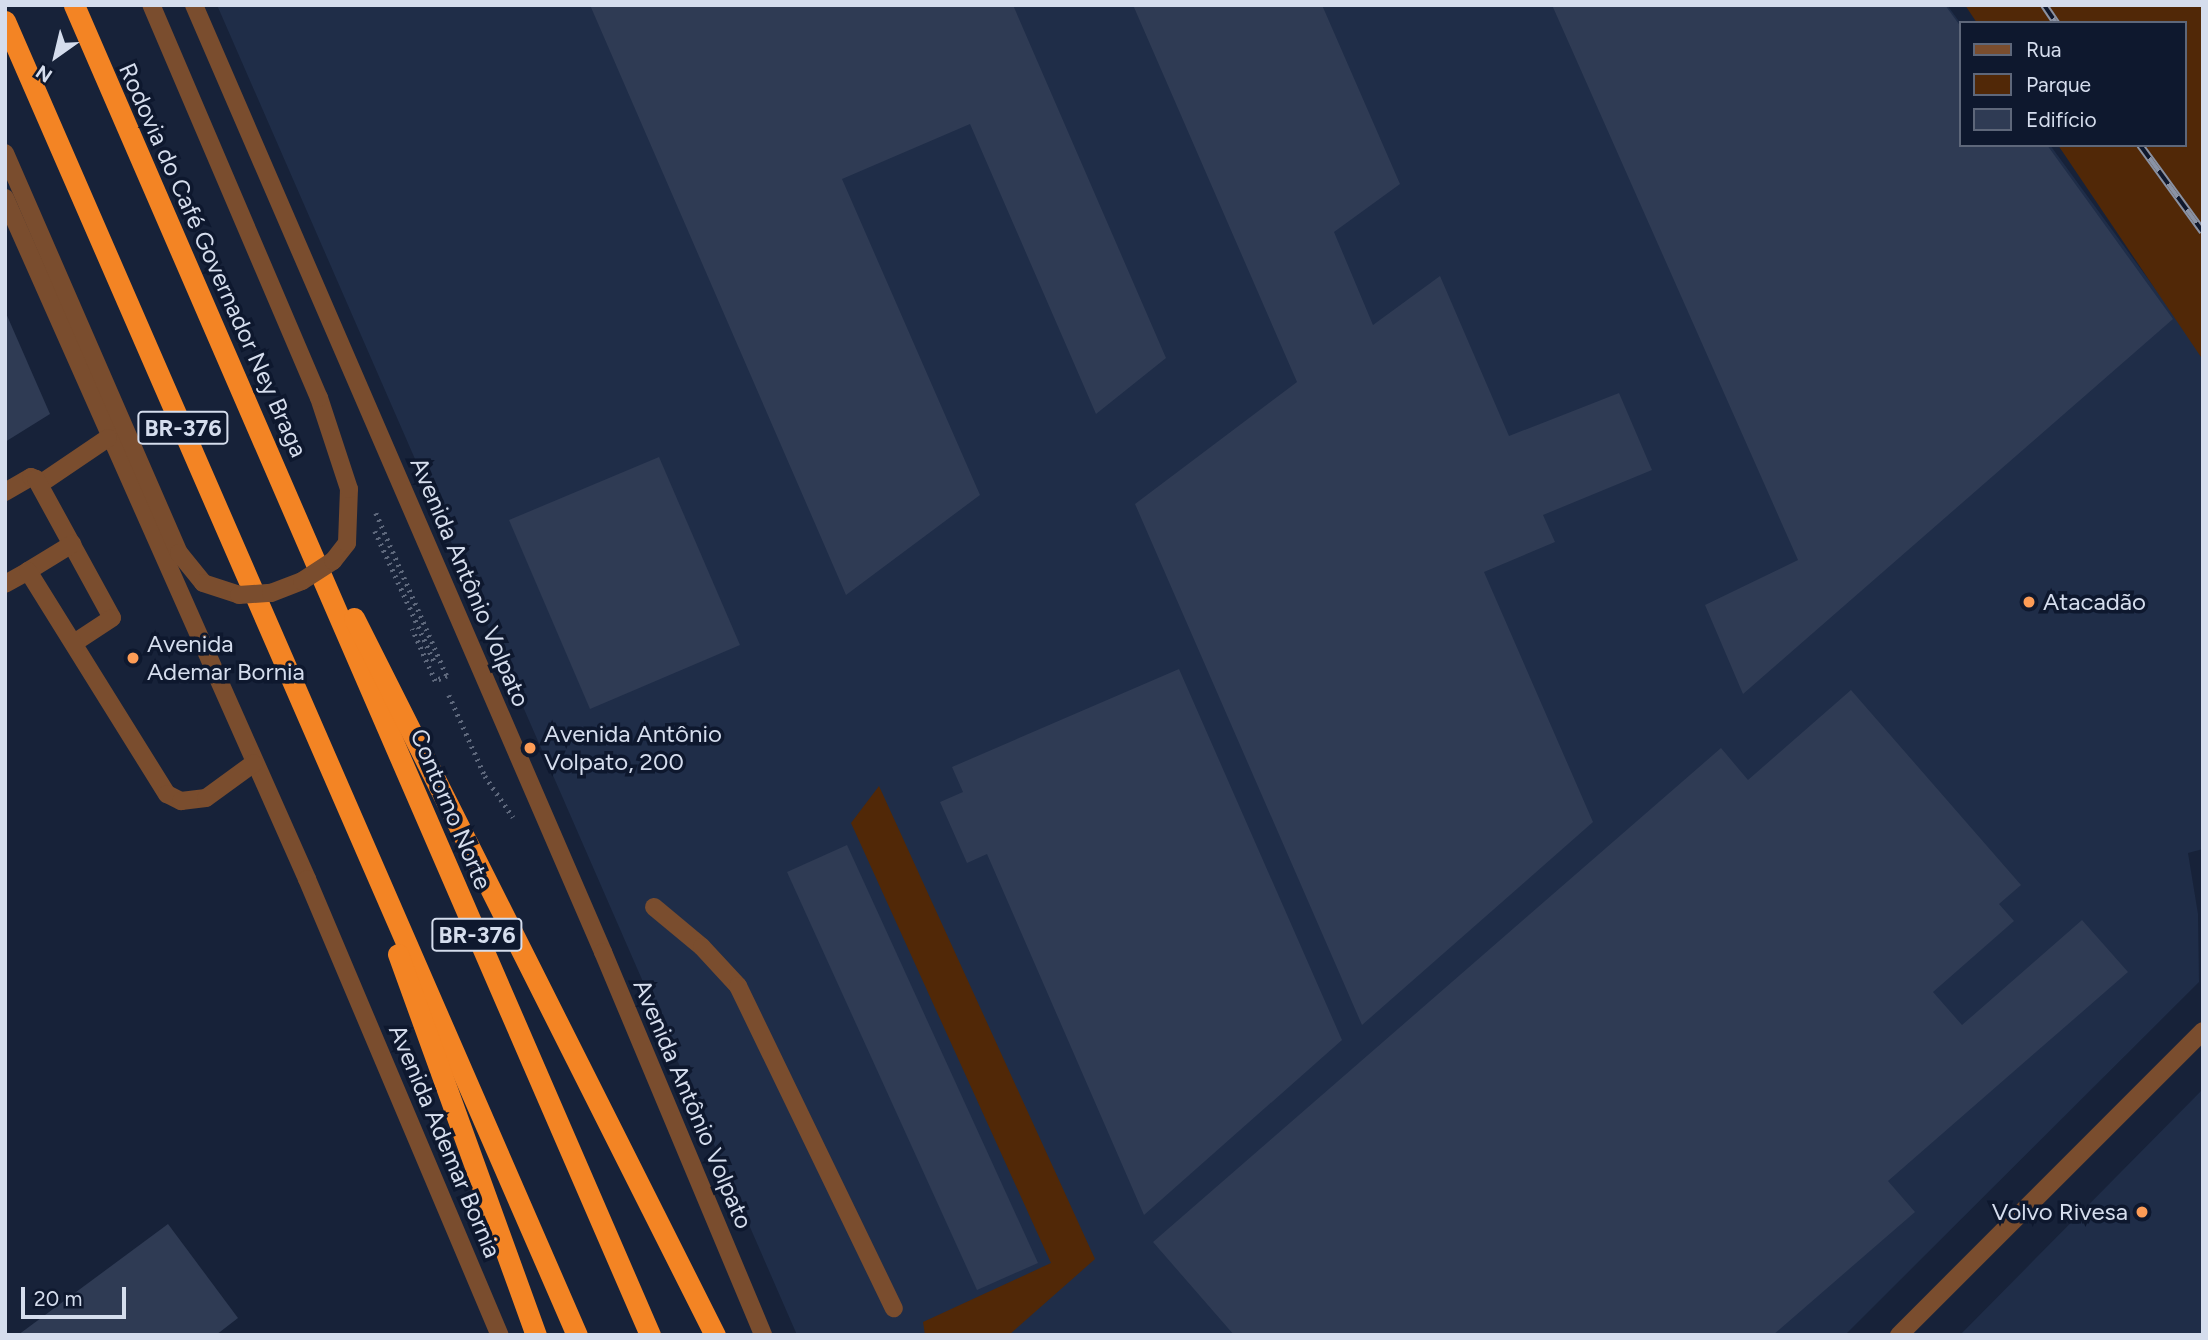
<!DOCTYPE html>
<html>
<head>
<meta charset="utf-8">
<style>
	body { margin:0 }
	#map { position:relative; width:2208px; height:1340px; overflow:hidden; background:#172239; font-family:Figtree,sans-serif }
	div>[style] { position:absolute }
	.built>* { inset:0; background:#1f2d48 }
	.green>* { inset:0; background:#512807 }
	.building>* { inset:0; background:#2f3b54 }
	.path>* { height:4.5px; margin-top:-2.25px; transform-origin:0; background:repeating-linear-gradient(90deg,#5e687c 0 2px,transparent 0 7px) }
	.minor>* { height:18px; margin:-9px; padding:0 9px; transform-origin:9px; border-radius:9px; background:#7a4d2e }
	.highway>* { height:21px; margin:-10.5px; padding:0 10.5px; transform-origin:10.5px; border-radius:10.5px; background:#f38424 }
	.rail>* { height:8px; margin-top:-4px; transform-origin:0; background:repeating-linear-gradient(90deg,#0e182e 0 16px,#8992a5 0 32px); box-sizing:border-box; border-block:2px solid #8992a5 }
	.minor-bridge>* { height:18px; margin:-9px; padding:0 9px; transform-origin:9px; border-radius:9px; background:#7a4d2e }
	.dots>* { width:19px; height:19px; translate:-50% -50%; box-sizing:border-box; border:4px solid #0e182e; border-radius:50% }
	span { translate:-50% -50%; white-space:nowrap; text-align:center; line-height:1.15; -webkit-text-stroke:7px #0e182e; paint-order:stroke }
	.shield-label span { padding:2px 5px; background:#0e182e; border:2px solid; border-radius:5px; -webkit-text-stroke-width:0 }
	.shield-label { font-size:23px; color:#d5dded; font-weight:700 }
	.street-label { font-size:24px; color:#d5dded }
	.poi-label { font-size:24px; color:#d5dded }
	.left { translate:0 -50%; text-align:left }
	.right { translate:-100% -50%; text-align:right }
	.frame { position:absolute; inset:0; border:7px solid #d5dded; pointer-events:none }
	.legend { position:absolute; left:1959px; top:21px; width:228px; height:126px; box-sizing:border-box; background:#0e182e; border:2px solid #5e677a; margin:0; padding:9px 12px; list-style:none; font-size:21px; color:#d5dded }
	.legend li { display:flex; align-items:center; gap:14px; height:35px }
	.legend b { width:35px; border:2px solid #5e677a }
	.north { position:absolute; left:21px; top:21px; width:70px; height:70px; -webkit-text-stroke:5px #0e182e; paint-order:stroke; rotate:214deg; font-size:19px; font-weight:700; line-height:28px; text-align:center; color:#d5dded }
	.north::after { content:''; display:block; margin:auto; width:24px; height:32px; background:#d5dded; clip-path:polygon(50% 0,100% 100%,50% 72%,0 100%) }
	.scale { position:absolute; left:21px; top:1287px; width:105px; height:32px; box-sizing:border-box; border:4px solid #d5dded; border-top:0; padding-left:9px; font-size:21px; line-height:24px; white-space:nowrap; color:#d5dded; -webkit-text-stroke:5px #0e182e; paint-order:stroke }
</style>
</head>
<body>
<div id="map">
	<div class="built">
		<div style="clip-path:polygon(217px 5px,1947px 5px,1961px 24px,1961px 145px,2050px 145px,2203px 354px,2203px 849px,2188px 853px,2198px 914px,2199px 982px,1845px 1335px,797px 1335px)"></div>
		<div style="clip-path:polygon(2203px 1089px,2203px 1335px,1960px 1335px)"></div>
	</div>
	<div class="green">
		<div style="clip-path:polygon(1965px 5px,2203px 5px,2203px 360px,2058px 145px,2185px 145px,2185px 23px,1977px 23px)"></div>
		<div style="clip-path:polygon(879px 786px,1095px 1259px,1009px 1335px,925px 1335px,923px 1322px,1051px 1263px,851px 823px)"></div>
	</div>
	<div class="building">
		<div style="clip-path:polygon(590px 5px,1013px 5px,1166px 358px,1096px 414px,970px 124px,842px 179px,980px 495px,846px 595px)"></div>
		<div style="clip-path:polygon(1133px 5px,1322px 5px,1400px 184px,1334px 232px,1373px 325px,1440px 276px,1509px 436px,1619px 393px,1652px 470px,1543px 515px,1555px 542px,1484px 572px,1593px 822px,1362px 1025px,1135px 504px,1297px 382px)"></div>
		<div style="clip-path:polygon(1552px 5px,1945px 5px,1961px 27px,1961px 145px,2047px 145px,2173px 319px,1743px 694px,1705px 605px,1798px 560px)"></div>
		<div style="clip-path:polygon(5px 311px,50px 414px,5px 442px)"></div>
		<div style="clip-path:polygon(659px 457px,740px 645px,590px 709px,509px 520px)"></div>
		<div style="clip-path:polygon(1179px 669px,1342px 1040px,1144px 1215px,987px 854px,967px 863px,940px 802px,963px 792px,952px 767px)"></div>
		<div style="clip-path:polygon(1851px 690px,2021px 885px,1999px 904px,2014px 921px,1933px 992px,1962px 1025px,2082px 920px,2128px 972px,1888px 1181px,1915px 1212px,1773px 1335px,1234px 1335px,1153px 1242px,1721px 748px,1748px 780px)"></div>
		<div style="clip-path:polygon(847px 845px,1038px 1263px,977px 1290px,787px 872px)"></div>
		<div style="clip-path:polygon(168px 1224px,238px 1318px,216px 1335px,18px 1335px)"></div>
	</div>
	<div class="path">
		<div style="left:376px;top:513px;width:178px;rotate:66.5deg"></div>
		<div style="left:447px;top:676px;width:13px;rotate:157deg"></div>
		<div style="left:435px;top:681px;width:57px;rotate:-113.9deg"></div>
		<div style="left:375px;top:531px;width:143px;rotate:65.6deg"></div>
		<div style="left:449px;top:695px;width:89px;rotate:66deg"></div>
		<div style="left:485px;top:776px;width:50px;rotate:55.7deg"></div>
	</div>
	<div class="minor">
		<div style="left:194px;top:5px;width:1032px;rotate:66.64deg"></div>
		<div style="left:603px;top:952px;width:415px;rotate:67.3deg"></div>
		<div style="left:5px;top:198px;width:745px;rotate:66.08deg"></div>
		<div style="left:307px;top:879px;width:495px;rotate:67.1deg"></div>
		<div style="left:40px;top:484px;width:82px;rotate:-34.1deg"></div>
		<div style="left:5px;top:492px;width:30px;rotate:-30deg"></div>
		<div style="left:31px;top:477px;width:5px;rotate:22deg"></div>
		<div style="left:36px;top:479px;width:158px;rotate:61.3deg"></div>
		<div style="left:112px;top:618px;width:45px;rotate:146.7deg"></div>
		<div style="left:28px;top:571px;width:52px;rotate:-31.5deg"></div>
		<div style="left:5px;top:584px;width:26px;rotate:-29deg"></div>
		<div style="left:28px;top:571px;width:263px;rotate:58.1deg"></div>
		<div style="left:167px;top:794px;width:16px;rotate:27deg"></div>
		<div style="left:181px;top:801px;width:25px;rotate:-7deg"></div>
		<div style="left:206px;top:798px;width:59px;rotate:-36.1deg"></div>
		<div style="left:654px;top:907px;width:62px;rotate:39.8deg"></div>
		<div style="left:702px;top:947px;width:53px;rotate:47.3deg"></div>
		<div style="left:738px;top:986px;width:358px;rotate:64.2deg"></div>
		<div style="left:1899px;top:1335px;width:430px;rotate:-45deg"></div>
	</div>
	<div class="highway">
		<div style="left:74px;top:5px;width:1449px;rotate:66.58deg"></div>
		<div style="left:5px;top:21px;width:1433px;rotate:66.48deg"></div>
		<div style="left:354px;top:618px;width:803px;rotate:63.28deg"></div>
		<div style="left:398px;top:954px;width:405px;rotate:70.1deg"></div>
	</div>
	<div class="rail">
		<div style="left:2044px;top:5px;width:22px;rotate:56deg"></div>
		<div style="left:2140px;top:145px;width:107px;rotate:54.1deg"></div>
	</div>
	<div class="minor-bridge">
		<div style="left:5px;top:153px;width:436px;rotate:66.5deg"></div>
		<div style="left:179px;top:553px;width:38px;rotate:51deg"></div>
		<div style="left:203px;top:583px;width:38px;rotate:18deg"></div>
		<div style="left:239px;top:595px;width:32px;rotate:-4deg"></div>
		<div style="left:271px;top:593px;width:33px;rotate:-21deg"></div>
		<div style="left:302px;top:581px;width:37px;rotate:-33deg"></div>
		<div style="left:333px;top:561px;width:23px;rotate:-52deg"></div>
		<div style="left:347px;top:543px;width:54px;rotate:-87.9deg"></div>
		<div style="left:349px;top:489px;width:96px;rotate:-108.2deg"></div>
		<div style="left:319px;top:398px;width:427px;rotate:-113.1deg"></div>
	</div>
	<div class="dots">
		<div style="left:2029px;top:602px;background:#fd9c56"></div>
		<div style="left:133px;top:658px;background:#fd9c56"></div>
		<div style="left:530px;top:748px;background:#fd9c56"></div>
		<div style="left:2142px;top:1212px;background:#fd9c56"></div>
	</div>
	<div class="shield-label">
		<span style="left:183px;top:428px">BR-376</span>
		<span style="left:477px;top:935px">BR-376</span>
	</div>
	<div class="street-label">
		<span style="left:213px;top:260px;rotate:66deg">Rodovia do Café Governador Ney Braga</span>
		<span style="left:470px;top:582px;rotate:67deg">Avenida Antônio Volpato</span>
		<span style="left:451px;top:809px;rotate:67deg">Contorno Norte</span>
		<span style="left:693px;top:1104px;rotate:67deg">Avenida Antônio Volpato</span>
		<span style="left:445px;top:1141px;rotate:67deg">Avenida Ademar Bornia</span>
	</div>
	<div class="poi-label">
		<span class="left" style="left:2043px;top:602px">Atacadão</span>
		<span class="left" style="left:147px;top:658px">Avenida<br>Ademar Bornia</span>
		<span class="left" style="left:544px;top:748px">Avenida Antônio<br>Volpato, 200</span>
		<span class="right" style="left:2128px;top:1212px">Volvo Rivesa</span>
	</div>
	<div class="frame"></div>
	<ul class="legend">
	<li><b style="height:9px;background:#7a4d2e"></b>Rua</li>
	<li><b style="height:19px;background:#512807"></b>Parque</li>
	<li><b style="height:19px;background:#2f3b54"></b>Edifício</li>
	</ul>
	<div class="north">N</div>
	<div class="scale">20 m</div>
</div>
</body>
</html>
